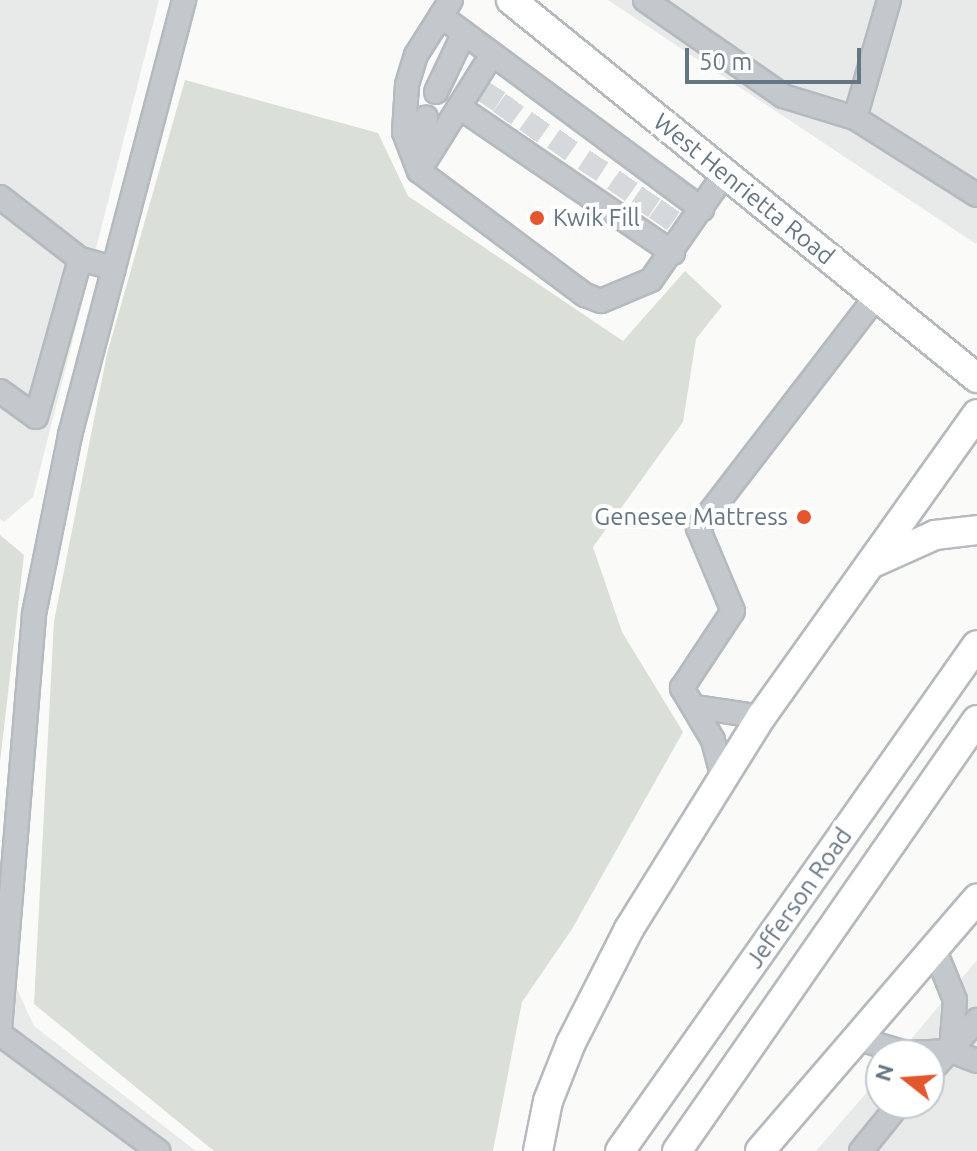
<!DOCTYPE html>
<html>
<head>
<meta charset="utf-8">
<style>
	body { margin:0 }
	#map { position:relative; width:977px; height:1151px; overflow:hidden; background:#fafaf8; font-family:Ubuntu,sans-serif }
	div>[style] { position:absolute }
	.built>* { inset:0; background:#e8e9e9 }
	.green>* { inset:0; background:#dadfd7 }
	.minor-tunnel>* { height:22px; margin-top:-11px; transform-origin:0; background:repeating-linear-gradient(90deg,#d5d9db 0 22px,transparent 0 33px) }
	.roads { filter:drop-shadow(2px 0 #b5babe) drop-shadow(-2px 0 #b5babe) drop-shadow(0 2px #b5babe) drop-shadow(0 -2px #b5babe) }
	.minor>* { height:22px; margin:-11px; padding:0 11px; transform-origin:11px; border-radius:11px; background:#c3c8cc }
	.major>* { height:28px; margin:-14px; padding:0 14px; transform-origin:14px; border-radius:14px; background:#fff }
	.dots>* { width:22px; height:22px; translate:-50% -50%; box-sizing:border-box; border:4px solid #fff; border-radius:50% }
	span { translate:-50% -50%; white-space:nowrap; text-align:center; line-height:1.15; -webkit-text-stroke:8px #fff; paint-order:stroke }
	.street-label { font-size:24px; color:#657683 }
	.poi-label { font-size:24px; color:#657683 }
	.left { translate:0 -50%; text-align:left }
	.right { translate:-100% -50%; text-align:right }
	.north { position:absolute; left:865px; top:1039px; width:80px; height:80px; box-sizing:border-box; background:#fff; border:2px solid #c1c8cd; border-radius:50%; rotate:287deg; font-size:22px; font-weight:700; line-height:32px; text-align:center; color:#657683 }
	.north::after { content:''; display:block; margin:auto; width:28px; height:36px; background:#e4572e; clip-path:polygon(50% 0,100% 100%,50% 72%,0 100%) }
	.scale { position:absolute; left:685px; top:48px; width:176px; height:36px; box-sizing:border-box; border:4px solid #657683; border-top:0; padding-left:10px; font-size:24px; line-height:28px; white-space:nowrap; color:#657683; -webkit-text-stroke:6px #fff; paint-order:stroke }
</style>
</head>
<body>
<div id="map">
	<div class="built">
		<div style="clip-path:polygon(0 0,159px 0,33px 497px,4px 522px,0 519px)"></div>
		<div style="clip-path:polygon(608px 0,977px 0,977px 242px,976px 244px)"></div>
		<div style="clip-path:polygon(977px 960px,977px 1151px,816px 1151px,881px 1076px,881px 1103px,929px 1103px,929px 1055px,898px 1055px)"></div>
		<div style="clip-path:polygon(0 983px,16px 987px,34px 1026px,196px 1151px,0 1151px)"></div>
	</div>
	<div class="green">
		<div style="clip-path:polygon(185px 80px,378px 133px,408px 196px,623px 341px,685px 271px,722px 306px,696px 339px,683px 422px,593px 547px,622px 632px,683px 732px,572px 929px,522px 1002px,493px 1151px,214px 1151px,34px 1004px,54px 621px,107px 354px)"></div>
		<div style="clip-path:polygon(0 535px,24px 555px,0 762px)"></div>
	</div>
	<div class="minor-tunnel">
		<div style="left:484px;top:105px;width:31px;rotate:-57deg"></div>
		<div style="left:502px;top:118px;width:32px;rotate:-54deg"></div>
		<div style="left:528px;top:136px;width:32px;rotate:-54deg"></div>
		<div style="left:556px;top:154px;width:32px;rotate:-55deg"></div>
		<div style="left:587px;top:175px;width:31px;rotate:-57deg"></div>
		<div style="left:616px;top:195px;width:32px;rotate:-55deg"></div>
		<div style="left:639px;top:211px;width:32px;rotate:-56deg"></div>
		<div style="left:658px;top:224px;width:32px;rotate:-55deg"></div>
	</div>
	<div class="roads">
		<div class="minor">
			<div style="left:451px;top:0;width:65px;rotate:122.5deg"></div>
			<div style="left:416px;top:55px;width:31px;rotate:107deg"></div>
			<div style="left:407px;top:85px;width:47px;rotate:93.7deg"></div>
			<div style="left:404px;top:132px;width:42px;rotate:69deg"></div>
			<div style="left:419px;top:171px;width:207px;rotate:36.8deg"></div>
			<div style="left:585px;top:295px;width:17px;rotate:21deg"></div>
			<div style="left:601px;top:301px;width:54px;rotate:-22.8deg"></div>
			<div style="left:651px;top:280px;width:130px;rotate:-55.3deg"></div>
			<div style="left:645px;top:0;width:168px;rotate:34.8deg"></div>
			<div style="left:783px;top:96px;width:75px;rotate:17deg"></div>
			<div style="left:855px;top:118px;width:144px;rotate:32.3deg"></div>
			<div style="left:441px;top:16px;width:325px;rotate:36.5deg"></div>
			<div style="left:436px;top:92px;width:65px;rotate:-64.6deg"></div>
			<div style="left:459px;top:107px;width:259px;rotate:34.3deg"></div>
			<div style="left:855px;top:118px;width:123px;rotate:-73.9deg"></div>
			<div style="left:420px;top:162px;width:45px;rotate:-82.4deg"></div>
			<div style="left:419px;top:171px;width:138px;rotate:-58deg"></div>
			<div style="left:0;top:197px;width:101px;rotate:37.8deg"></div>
			<div style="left:80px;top:259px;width:35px;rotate:15deg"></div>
			<div style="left:0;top:391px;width:44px;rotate:35.8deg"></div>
			<div style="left:36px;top:417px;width:164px;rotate:-74.4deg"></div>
			<div style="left:696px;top:707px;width:66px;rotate:8.7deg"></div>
			<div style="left:723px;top:778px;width:39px;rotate:-105deg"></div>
			<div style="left:713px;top:740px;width:61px;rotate:-120.8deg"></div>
			<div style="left:682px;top:688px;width:92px;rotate:-56.5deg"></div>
			<div style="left:733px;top:611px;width:90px;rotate:-112.9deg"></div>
			<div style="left:698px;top:528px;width:292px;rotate:-52.4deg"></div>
			<div style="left:934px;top:948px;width:56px;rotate:68deg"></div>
			<div style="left:955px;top:1000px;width:51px;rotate:94.5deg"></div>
			<div style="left:0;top:1029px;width:416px;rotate:-85.3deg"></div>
			<div style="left:34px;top:614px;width:183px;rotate:-78.6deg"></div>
			<div style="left:70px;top:435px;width:450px;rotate:-75.3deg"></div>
			<div style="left:0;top:1034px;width:197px;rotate:36.5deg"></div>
			<div style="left:856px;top:1038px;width:52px;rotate:16.7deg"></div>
			<div style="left:906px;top:1053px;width:45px;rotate:-2.5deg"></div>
			<div style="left:951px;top:1051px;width:28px;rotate:21deg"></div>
			<div style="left:929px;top:1073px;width:72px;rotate:-47.8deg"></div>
			<div style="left:861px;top:1151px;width:62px;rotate:-50.9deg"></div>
		</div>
		<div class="major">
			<div style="left:511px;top:0;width:600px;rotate:39.05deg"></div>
			<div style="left:875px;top:562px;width:66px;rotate:-24.2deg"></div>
			<div style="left:935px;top:535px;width:42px;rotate:-6.8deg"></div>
			<div style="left:538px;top:1151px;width:51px;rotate:-78.7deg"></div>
			<div style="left:548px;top:1101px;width:62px;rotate:-68.4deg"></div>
			<div style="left:571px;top:1043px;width:128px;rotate:-63deg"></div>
			<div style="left:629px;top:929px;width:250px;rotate:-58.1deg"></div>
			<div style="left:761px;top:717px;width:372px;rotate:-54.5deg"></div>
			<div style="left:620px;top:1151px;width:619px;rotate:-54.8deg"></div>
			<div style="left:677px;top:1151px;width:525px;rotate:-55.16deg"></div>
			<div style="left:760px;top:1151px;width:333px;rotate:-49.3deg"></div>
		</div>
	</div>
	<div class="dots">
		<div style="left:537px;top:218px;background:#e4572e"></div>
		<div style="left:804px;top:517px;background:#e4572e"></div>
	</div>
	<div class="street-label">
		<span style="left:744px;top:189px;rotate:39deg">West Henrietta Road</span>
		<span style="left:799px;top:898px;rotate:-55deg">Jefferson Road</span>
	</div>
	<div class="poi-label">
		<span class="left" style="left:553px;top:218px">Kwik Fill</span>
		<span class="right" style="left:788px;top:517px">Genesee Mattress</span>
	</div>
	<div class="north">N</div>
	<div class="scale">50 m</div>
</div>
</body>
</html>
